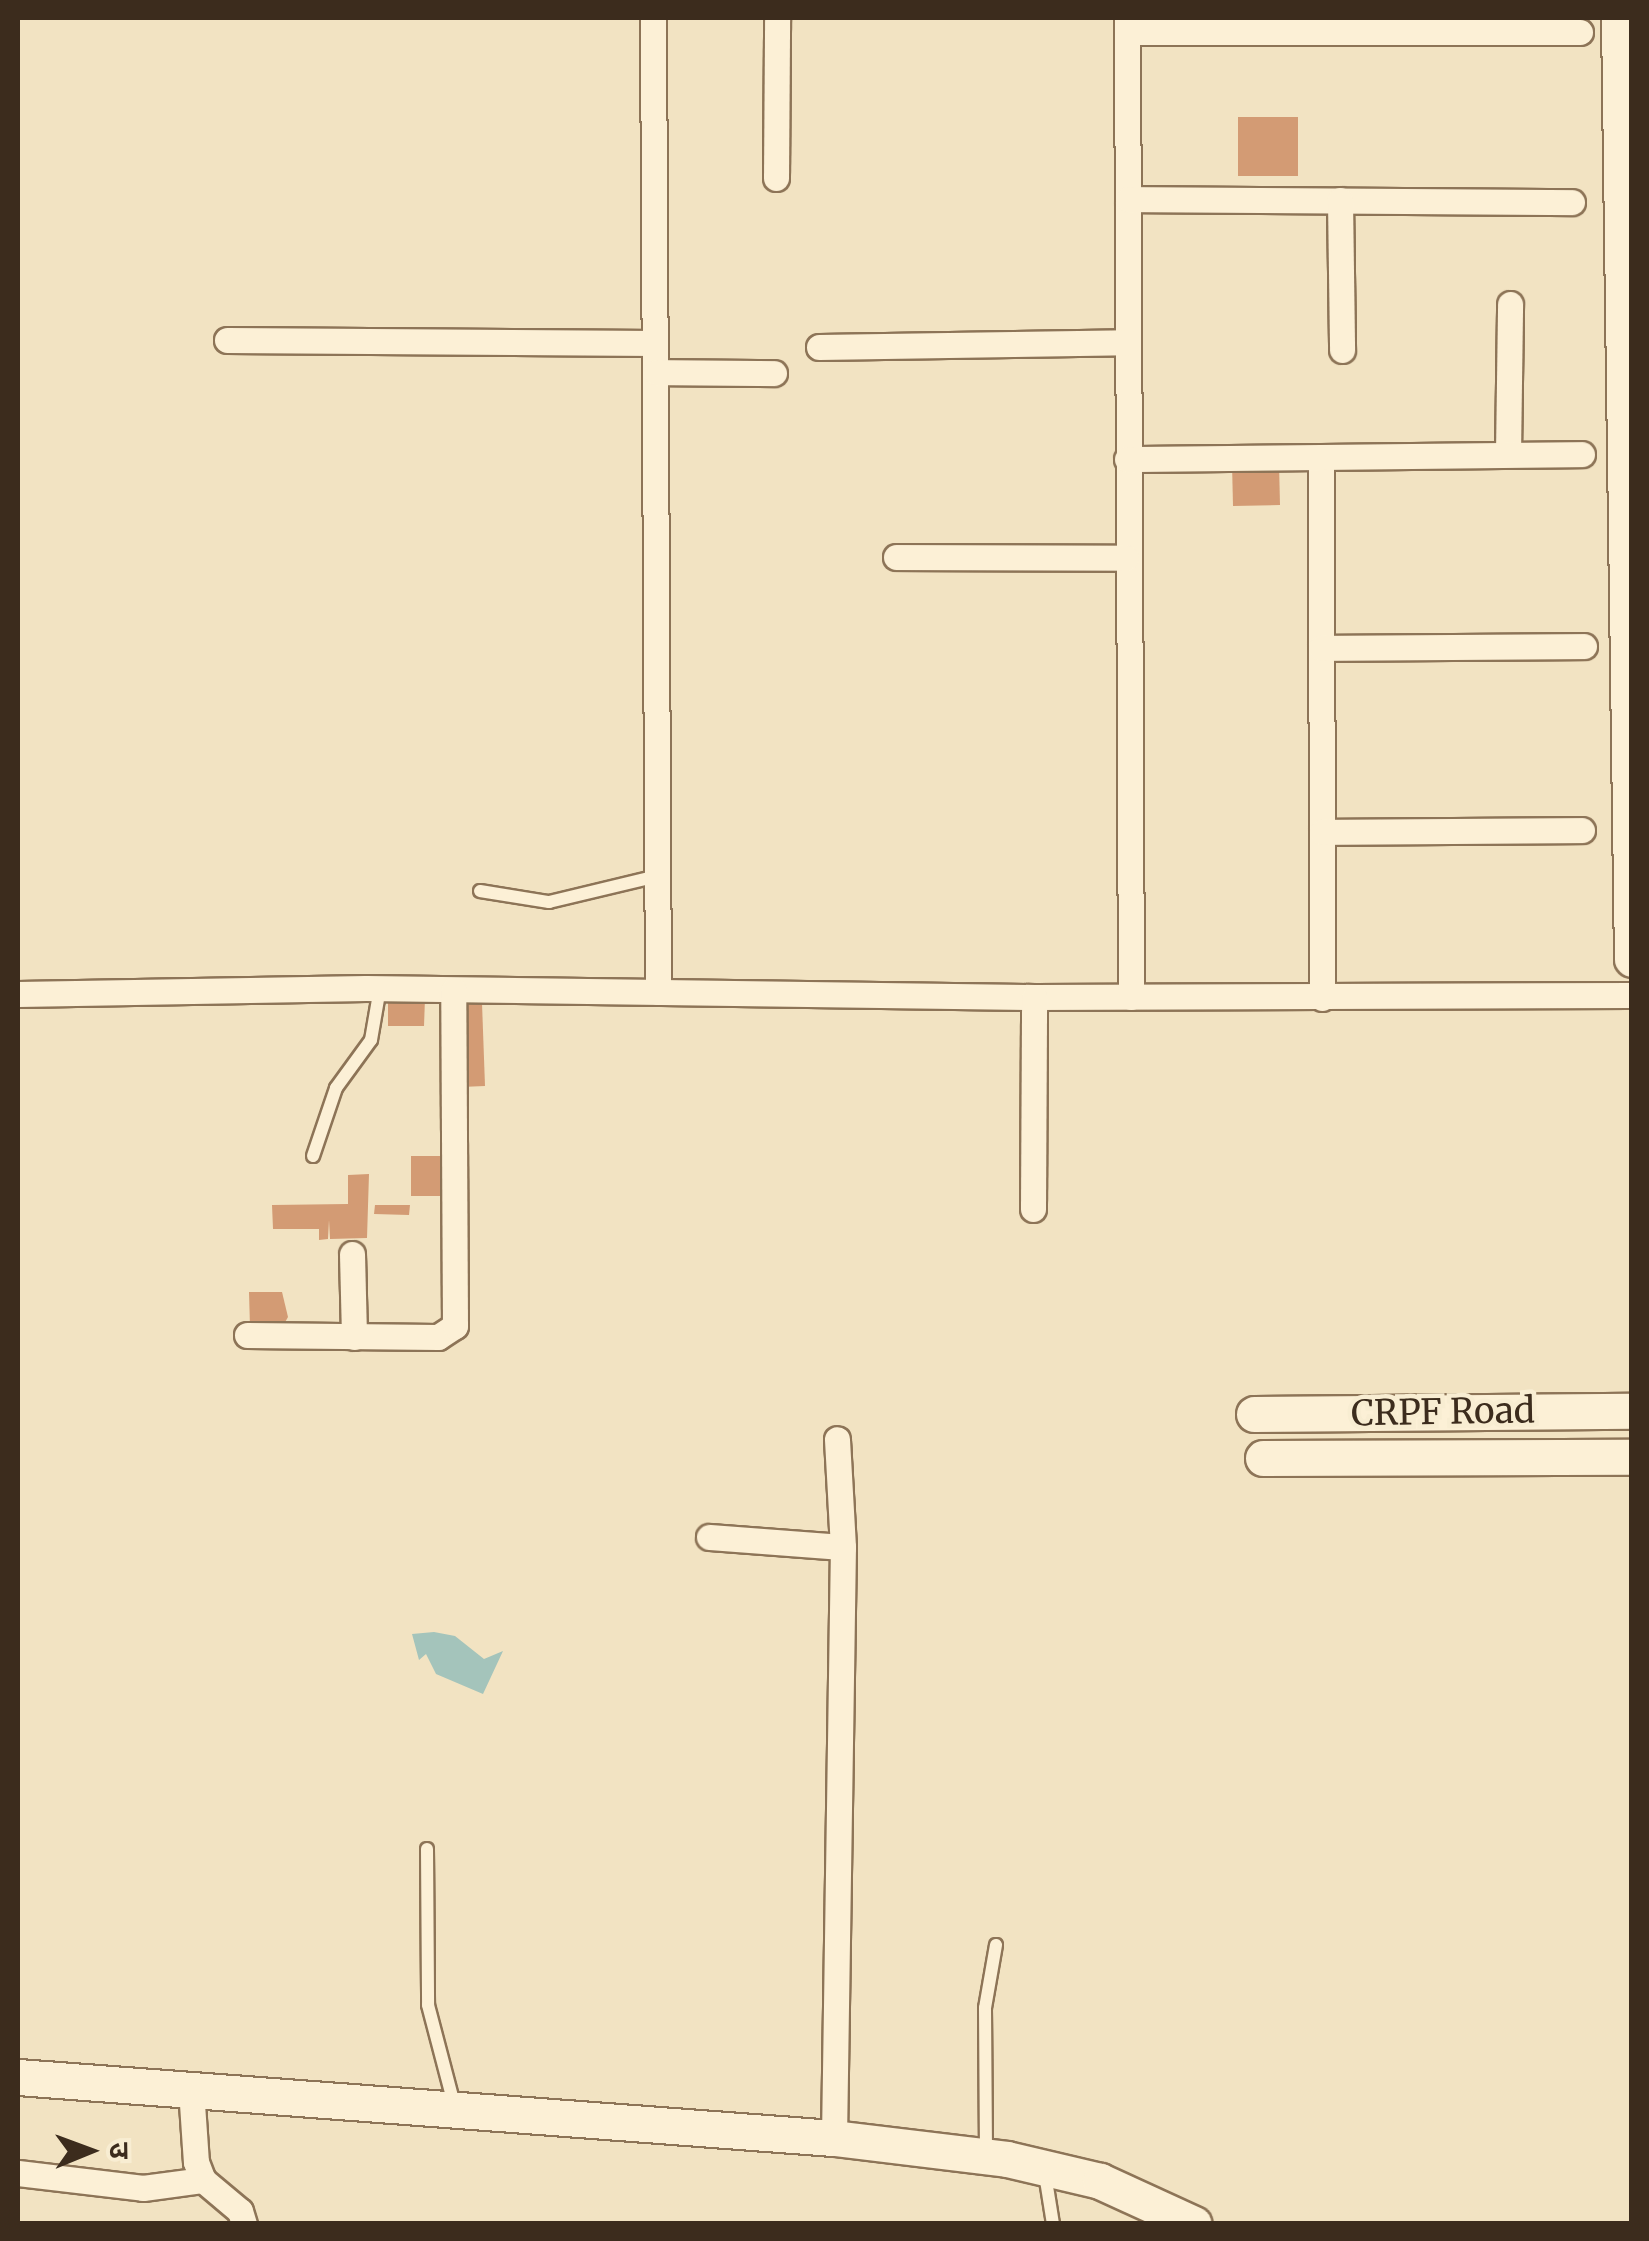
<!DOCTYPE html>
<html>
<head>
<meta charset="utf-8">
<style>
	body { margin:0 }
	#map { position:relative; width:1649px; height:2241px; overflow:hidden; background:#f2e3c2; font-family:Merriweather,"Noto Sans Devanagari",serif }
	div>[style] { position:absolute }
	.water>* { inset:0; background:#a4c4bb }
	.building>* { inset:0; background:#d39b74 }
	.roads { filter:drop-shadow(2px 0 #8d7457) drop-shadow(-2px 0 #8d7457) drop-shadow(0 2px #8d7457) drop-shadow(0 -2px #8d7457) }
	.lane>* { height:12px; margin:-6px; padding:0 6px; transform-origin:6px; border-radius:6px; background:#fcf0d6 }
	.street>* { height:25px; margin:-12.5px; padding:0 12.5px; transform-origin:12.5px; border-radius:12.5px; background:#fcf0d6 }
	.secondary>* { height:35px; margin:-17.5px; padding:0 17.5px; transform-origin:17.5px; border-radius:17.5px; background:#fcf0d6 }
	span { translate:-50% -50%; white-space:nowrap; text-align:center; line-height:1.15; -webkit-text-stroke:9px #f8edd2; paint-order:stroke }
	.street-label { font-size:35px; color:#3c2c1d }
	.frame { position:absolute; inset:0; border:20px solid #3c2c1d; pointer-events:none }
	.north { position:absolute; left:40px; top:2101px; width:100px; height:100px; -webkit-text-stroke:8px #f8edd2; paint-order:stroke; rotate:89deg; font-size:28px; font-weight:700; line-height:40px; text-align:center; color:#3c2c1d }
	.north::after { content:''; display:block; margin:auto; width:35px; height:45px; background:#3c2c1d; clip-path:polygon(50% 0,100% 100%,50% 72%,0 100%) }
</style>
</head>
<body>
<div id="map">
	<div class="water">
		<div style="clip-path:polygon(434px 1632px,455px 1636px,484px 1659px,503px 1651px,483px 1694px,436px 1674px,426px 1654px,419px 1660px,412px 1634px)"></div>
	</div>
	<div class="building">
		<div style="clip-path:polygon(1238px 117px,1298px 117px,1298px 176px,1238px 176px)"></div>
		<div style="clip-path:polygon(1232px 463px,1279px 463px,1280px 505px,1233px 506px)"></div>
		<div style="clip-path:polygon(388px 998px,425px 998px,424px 1026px,388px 1026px)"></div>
		<div style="clip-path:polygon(482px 1003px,485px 1086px,461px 1087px,458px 1004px)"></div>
		<div style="clip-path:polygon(411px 1156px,449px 1156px,448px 1196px,411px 1196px)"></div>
		<div style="clip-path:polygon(369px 1174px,367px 1238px,330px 1239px,329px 1220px,328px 1239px,319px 1240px,319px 1229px,273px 1229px,272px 1205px,348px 1204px,348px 1175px)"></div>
		<div style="clip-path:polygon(375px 1205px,410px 1205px,409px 1215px,374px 1214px)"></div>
		<div style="clip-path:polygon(249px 1292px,282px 1292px,288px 1317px,283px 1326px,250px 1327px)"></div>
	</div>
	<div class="roads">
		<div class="lane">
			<div style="left:480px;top:891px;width:70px;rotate:9.1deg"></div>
			<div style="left:549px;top:902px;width:111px;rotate:-13.5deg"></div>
			<div style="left:313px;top:1156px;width:72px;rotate:-71.3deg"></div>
			<div style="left:336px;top:1088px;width:59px;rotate:-53.9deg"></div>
			<div style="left:371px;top:1040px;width:53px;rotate:-80.2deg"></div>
			<div style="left:427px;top:1849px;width:156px;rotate:89.6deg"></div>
			<div style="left:428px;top:2005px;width:106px;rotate:75.3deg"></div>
			<div style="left:986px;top:2152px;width:144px;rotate:-90.4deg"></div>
			<div style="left:985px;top:2008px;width:64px;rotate:-80.1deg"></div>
			<div style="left:1045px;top:2174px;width:51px;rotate:80.9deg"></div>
		</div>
		<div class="street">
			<div style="left:653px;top:18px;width:974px;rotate:89.71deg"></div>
			<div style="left:1127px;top:18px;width:979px;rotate:89.77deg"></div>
			<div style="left:1127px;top:32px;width:453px"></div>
			<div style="left:776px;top:178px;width:160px;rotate:-89.6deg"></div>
			<div style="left:1128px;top:199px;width:444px;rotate:0.4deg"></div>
			<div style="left:1340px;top:200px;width:150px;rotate:89.2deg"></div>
			<div style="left:227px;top:340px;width:428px;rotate:0.4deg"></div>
			<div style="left:819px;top:347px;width:308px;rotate:-0.9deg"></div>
			<div style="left:656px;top:372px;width:118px;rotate:0.5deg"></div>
			<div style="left:1508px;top:454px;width:150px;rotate:-89.2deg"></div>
			<div style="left:1321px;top:457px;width:541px;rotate:89.89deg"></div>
			<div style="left:1127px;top:459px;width:455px;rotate:-0.6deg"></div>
			<div style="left:896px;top:557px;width:230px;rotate:0.2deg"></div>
			<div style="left:1321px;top:648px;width:263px;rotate:-0.4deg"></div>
			<div style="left:1322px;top:832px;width:260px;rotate:-0.4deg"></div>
			<div style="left:18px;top:994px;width:348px;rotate:-1deg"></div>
			<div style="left:366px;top:988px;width:668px;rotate:0.77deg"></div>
			<div style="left:1034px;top:997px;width:598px;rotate:-0.19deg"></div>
			<div style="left:1033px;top:1209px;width:212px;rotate:-89.7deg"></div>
			<div style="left:352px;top:1254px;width:83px;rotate:88.6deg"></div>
			<div style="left:247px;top:1335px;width:191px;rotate:0.6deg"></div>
			<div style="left:438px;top:1337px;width:20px;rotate:-33deg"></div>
			<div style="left:455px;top:1326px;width:336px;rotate:-90.3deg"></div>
			<div style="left:709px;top:1537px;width:134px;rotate:4.3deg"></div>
			<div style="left:191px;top:2089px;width:73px;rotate:86.1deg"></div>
			<div style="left:196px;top:2162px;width:19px;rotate:69deg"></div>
			<div style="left:203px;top:2180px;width:48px;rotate:40deg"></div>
			<div style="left:240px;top:2211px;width:14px;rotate:73deg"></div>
			<div style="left:834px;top:2138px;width:591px;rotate:-89.13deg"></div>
			<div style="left:843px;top:1547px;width:108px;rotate:-93.2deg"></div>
			<div style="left:18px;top:2173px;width:126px;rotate:6.8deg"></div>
			<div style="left:143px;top:2188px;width:61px;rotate:-7.6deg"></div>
		</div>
		<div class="secondary">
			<div style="left:1619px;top:18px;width:941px;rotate:89.21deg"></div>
			<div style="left:1254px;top:1414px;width:378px;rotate:-0.5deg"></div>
			<div style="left:1263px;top:1458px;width:369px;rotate:-0.2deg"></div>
			<div style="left:18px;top:2077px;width:818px;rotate:4.28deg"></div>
			<div style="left:834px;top:2138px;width:174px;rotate:6.9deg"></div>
			<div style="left:1007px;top:2159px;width:96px;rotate:13.3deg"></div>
			<div style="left:1100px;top:2181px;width:103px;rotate:24.6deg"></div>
		</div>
	</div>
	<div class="street-label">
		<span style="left:1443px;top:1412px;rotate:-1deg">CRPF Road</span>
	</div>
	<div class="frame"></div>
	<div class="north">उ</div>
</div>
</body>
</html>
